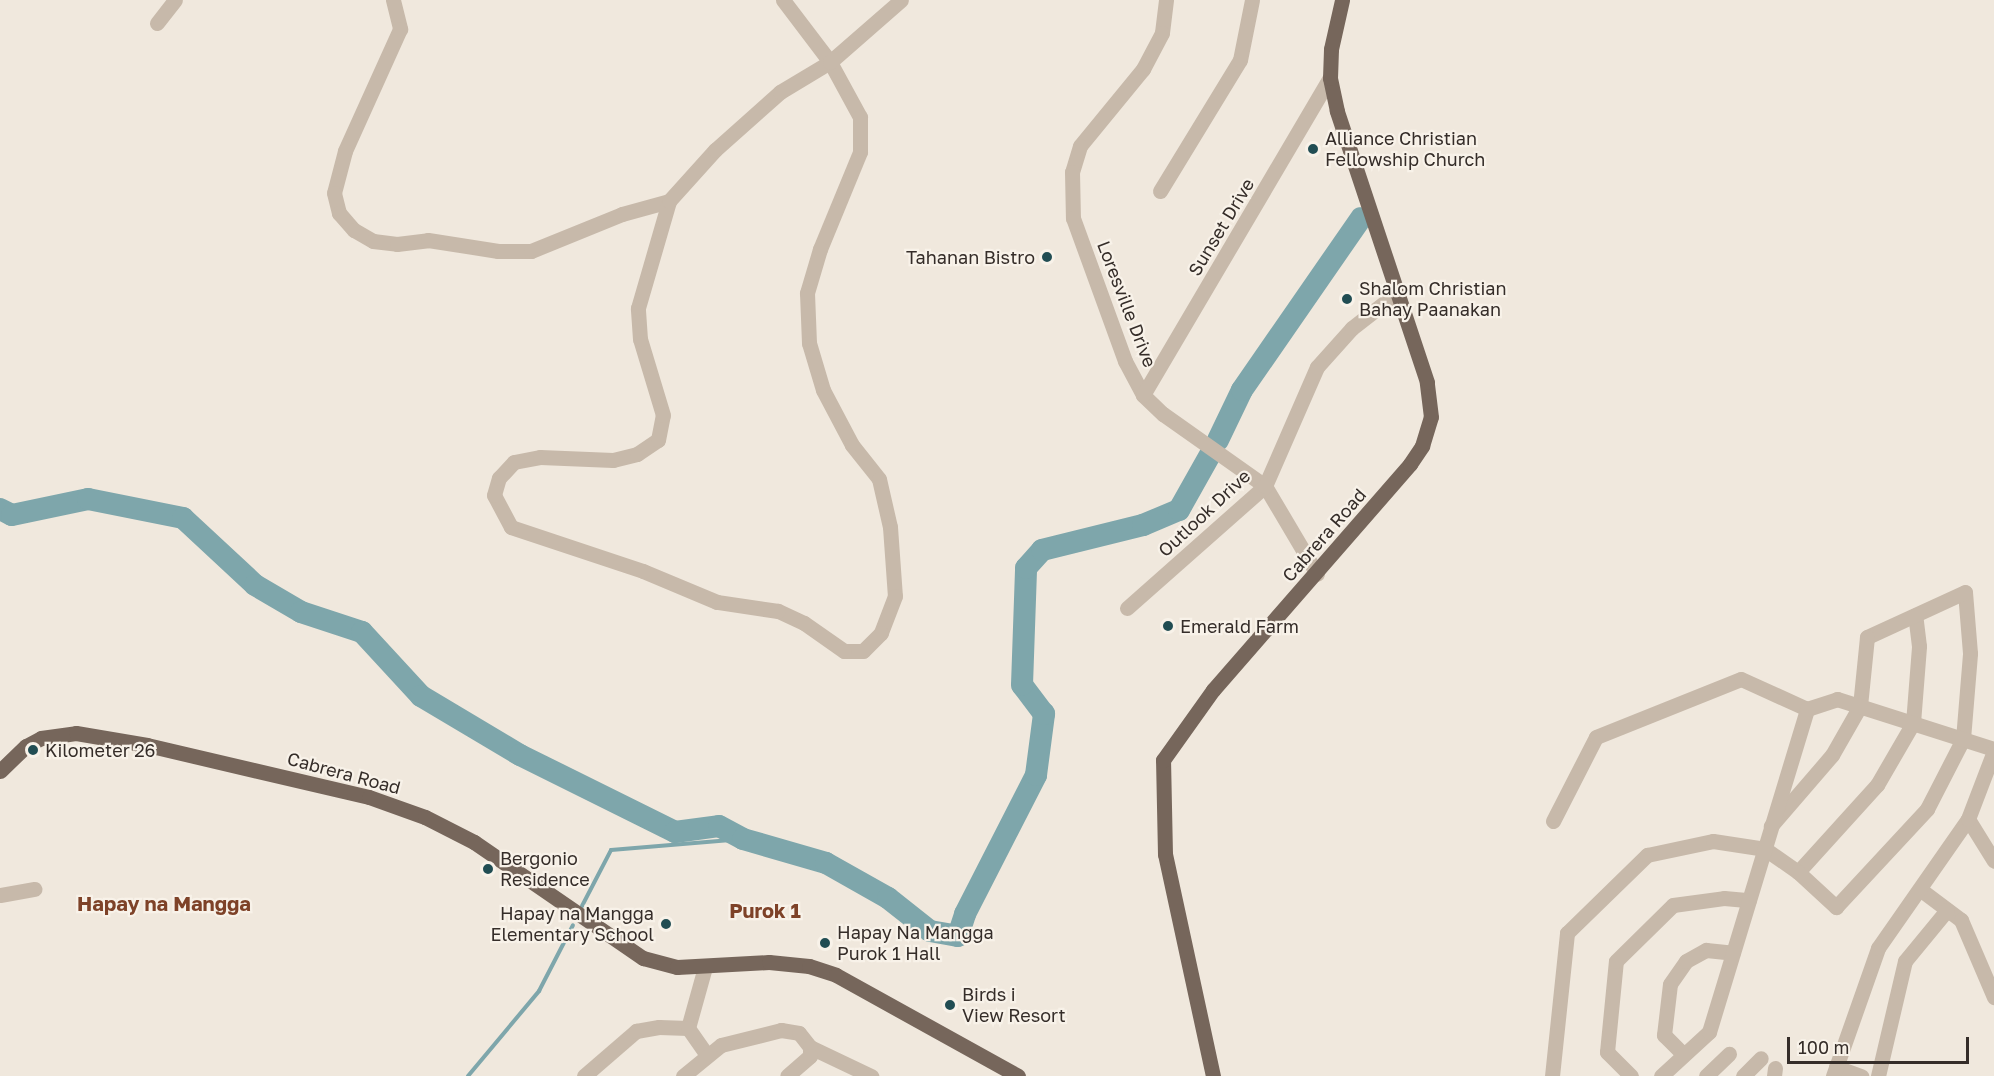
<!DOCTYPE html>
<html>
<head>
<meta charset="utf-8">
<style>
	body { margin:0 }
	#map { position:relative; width:1994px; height:1076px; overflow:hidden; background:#f0e8dd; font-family:"Golos Text",sans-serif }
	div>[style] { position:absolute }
	.stream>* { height:4px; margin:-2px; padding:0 2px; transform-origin:2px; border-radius:2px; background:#7ea6ab }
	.river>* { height:22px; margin:-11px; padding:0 11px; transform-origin:11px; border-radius:11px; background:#7ea6ab }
	.minor>* { height:15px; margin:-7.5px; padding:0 7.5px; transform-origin:7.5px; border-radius:7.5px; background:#c7b9aa }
	.major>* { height:15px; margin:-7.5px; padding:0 7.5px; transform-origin:7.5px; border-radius:7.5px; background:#76665b }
	.dots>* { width:16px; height:16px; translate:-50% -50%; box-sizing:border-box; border:3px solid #f8f2e9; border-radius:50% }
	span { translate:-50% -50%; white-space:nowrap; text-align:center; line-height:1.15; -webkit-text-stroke:4.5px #f8f2e9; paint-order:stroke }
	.poi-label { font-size:18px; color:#352d29 }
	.left { translate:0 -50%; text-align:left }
	.right { translate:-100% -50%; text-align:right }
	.street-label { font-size:18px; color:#352d29 }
	.neighbourhood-label { font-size:20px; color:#7e4228; font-weight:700 }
	.scale { position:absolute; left:1787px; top:1037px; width:182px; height:27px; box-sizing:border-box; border:3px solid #352d29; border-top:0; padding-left:8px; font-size:18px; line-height:21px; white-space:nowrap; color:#352d29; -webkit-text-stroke:4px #f8f2e9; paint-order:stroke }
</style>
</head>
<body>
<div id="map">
	<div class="stream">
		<div style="left:582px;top:906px;width:63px;rotate:-62.6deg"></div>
		<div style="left:611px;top:850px;width:132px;rotate:-4.8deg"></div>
		<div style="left:468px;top:1076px;width:111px;rotate:-50.1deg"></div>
		<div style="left:539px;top:991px;width:74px;rotate:-62.7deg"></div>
	</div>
	<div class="river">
		<div style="left:1218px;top:440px;width:55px;rotate:-64.4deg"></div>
		<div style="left:1242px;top:390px;width:209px;rotate:-55.3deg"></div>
		<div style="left:0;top:509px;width:13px;rotate:27deg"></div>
		<div style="left:12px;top:515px;width:78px;rotate:-11.9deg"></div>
		<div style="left:88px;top:499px;width:97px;rotate:11.3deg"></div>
		<div style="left:183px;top:518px;width:98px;rotate:42.9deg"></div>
		<div style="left:255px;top:585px;width:53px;rotate:30.4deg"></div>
		<div style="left:301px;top:612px;width:64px;rotate:18.2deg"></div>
		<div style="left:362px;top:632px;width:87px;rotate:47.3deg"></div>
		<div style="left:421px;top:696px;width:115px;rotate:30.8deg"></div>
		<div style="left:520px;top:755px;width:173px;rotate:26.4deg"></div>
		<div style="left:675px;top:832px;width:44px;rotate:-7.8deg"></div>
		<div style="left:719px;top:826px;width:27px;rotate:28deg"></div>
		<div style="left:743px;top:839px;width:86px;rotate:16.1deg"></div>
		<div style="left:826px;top:863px;width:71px;rotate:29.4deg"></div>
		<div style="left:888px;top:898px;width:53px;rotate:38.2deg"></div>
		<div style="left:930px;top:931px;width:28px;rotate:10deg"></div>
		<div style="left:958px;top:936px;width:23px;rotate:-72deg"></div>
		<div style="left:965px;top:914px;width:156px;rotate:-62.9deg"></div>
		<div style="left:1036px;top:775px;width:62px;rotate:-82.5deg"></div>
		<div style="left:1044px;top:714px;width:36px;rotate:-127deg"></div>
		<div style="left:1022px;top:685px;width:117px;rotate:-88deg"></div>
		<div style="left:1026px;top:568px;width:24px;rotate:-48deg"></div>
		<div style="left:1042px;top:550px;width:104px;rotate:-13.9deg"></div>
		<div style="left:1143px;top:525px;width:39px;rotate:-23deg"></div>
		<div style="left:1179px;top:510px;width:65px;rotate:-60.7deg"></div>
	</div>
	<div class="minor">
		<div style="left:393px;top:0;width:30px;rotate:76deg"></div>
		<div style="left:400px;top:29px;width:134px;rotate:114.3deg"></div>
		<div style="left:345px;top:151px;width:43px;rotate:104.7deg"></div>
		<div style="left:334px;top:193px;width:21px;rotate:76deg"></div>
		<div style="left:339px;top:213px;width:23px;rotate:49deg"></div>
		<div style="left:354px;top:230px;width:22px;rotate:30deg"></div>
		<div style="left:373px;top:241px;width:24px;rotate:7deg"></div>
		<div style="left:397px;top:244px;width:31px;rotate:-7deg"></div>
		<div style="left:428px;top:240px;width:71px;rotate:8.9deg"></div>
		<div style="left:498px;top:251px;width:33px"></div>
		<div style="left:531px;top:251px;width:98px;rotate:-22.1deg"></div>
		<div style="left:622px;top:214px;width:49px;rotate:-15.5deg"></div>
		<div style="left:783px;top:0;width:78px;rotate:52.8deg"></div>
		<div style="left:830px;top:62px;width:63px;rotate:61.4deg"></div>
		<div style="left:860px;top:117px;width:35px;rotate:90deg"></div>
		<div style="left:860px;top:152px;width:105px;rotate:112.4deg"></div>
		<div style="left:820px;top:249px;width:46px;rotate:106.5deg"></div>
		<div style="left:807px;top:293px;width:50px;rotate:87.7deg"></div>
		<div style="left:809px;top:343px;width:49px;rotate:73.4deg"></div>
		<div style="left:823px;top:390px;width:62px;rotate:62.2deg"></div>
		<div style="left:852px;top:445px;width:43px;rotate:51.5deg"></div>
		<div style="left:879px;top:479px;width:49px;rotate:77.1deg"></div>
		<div style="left:890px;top:527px;width:69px;rotate:85.9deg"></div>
		<div style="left:895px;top:596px;width:40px;rotate:111deg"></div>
		<div style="left:881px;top:633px;width:25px;rotate:135deg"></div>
		<div style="left:863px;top:651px;width:19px;rotate:180deg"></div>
		<div style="left:844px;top:651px;width:49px;rotate:-145deg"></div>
		<div style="left:804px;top:623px;width:29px;rotate:-155deg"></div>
		<div style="left:778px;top:611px;width:62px;rotate:-171.6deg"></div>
		<div style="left:717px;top:602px;width:80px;rotate:-157.3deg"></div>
		<div style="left:643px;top:571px;width:139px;rotate:-161.6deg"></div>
		<div style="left:511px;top:527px;width:36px;rotate:-118deg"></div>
		<div style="left:494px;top:495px;width:18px;rotate:-74deg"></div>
		<div style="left:499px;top:478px;width:22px;rotate:-47deg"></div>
		<div style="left:514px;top:462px;width:26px;rotate:-11deg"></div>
		<div style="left:540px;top:457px;width:73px;rotate:2.4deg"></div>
		<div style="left:613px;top:460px;width:25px;rotate:-14deg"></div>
		<div style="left:637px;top:454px;width:25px;rotate:-34deg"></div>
		<div style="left:658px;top:440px;width:25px;rotate:-79deg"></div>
		<div style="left:663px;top:415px;width:79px;rotate:-106.8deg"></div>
		<div style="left:640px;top:339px;width:31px;rotate:-94deg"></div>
		<div style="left:638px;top:308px;width:111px;rotate:-73.8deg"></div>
		<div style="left:669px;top:201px;width:69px;rotate:-48deg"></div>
		<div style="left:715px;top:150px;width:87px;rotate:-41.7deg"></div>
		<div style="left:780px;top:92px;width:58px;rotate:-31deg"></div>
		<div style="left:830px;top:62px;width:94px;rotate:-41.1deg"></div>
		<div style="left:1166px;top:0;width:33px;rotate:97deg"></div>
		<div style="left:1162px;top:33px;width:41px;rotate:117.8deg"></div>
		<div style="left:1143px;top:69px;width:99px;rotate:129.3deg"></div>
		<div style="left:1080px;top:146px;width:27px;rotate:107deg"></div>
		<div style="left:1072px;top:172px;width:46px;rotate:88.8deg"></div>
		<div style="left:1073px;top:218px;width:152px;rotate:70deg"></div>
		<div style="left:1125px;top:361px;width:38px;rotate:62deg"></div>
		<div style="left:1143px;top:395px;width:28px;rotate:44deg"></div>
		<div style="left:1163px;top:414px;width:125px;rotate:35.2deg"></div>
		<div style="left:1265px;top:486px;width:102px;rotate:59.4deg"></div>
		<div style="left:157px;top:23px;width:29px;rotate:-52deg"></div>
		<div style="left:1160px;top:191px;width:153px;rotate:-58.6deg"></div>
		<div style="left:1240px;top:60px;width:61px;rotate:-78.7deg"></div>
		<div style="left:1143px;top:395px;width:368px;rotate:-59.5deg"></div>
		<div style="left:1127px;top:608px;width:184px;rotate:-41.5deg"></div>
		<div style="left:1265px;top:486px;width:130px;rotate:-66.4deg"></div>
		<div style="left:1317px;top:367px;width:52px;rotate:-48.1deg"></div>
		<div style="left:1352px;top:328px;width:57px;rotate:-37.9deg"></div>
		<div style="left:1968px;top:819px;width:49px;rotate:58.2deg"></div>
		<div style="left:1553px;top:821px;width:94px;rotate:-62.9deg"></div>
		<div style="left:1596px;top:737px;width:156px;rotate:-21.8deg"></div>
		<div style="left:1741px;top:679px;width:72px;rotate:24.4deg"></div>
		<div style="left:1798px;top:872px;width:118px;rotate:-47.8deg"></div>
		<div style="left:1877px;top:785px;width:72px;rotate:-59.9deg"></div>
		<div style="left:1913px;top:723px;width:77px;rotate:-85.5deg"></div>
		<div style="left:1919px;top:646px;width:31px;rotate:-97deg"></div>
		<div style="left:1921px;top:890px;width:50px;rotate:36.9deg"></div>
		<div style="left:1961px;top:920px;width:84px;rotate:66.8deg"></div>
		<div style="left:0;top:895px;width:35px;rotate:-10deg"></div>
		<div style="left:688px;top:1028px;width:63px;rotate:-74.4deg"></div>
		<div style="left:810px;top:1047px;width:68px;rotate:25.4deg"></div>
		<div style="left:1683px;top:1054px;width:27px;rotate:-135deg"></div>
		<div style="left:1664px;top:1035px;width:51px;rotate:-83.3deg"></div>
		<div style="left:1670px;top:984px;width:28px;rotate:-55deg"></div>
		<div style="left:1686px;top:961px;width:23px;rotate:-29deg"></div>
		<div style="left:1706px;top:950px;width:27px;rotate:6deg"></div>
		<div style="left:1836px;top:1067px;width:27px;rotate:20deg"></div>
		<div style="left:584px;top:1076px;width:69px;rotate:-40.9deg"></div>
		<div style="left:636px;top:1031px;width:23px;rotate:-10deg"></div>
		<div style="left:659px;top:1027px;width:29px;rotate:2deg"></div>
		<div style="left:688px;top:1028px;width:32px;rotate:55deg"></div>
		<div style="left:683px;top:1076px;width:49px;rotate:-39.2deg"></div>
		<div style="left:721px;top:1045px;width:62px;rotate:-14deg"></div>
		<div style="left:781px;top:1030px;width:18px;rotate:9deg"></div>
		<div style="left:799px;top:1033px;width:18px;rotate:52deg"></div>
		<div style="left:810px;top:1047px;width:9px;rotate:90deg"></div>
		<div style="left:810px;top:1056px;width:30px;rotate:139deg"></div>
		<div style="left:1552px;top:1076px;width:144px;rotate:-84deg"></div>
		<div style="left:1567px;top:933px;width:112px;rotate:-44.3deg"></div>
		<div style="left:1647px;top:855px;width:67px;rotate:-12deg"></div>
		<div style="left:1713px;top:841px;width:53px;rotate:8.7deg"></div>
		<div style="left:1765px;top:849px;width:40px;rotate:34.9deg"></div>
		<div style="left:1798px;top:872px;width:52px;rotate:42.6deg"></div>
		<div style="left:1836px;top:907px;width:134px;rotate:-47.1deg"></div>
		<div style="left:1927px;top:809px;width:79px;rotate:-62.8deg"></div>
		<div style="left:1963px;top:739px;width:86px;rotate:-85.3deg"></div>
		<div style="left:1970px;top:653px;width:61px;rotate:-94.7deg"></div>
		<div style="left:1965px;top:592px;width:108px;rotate:155.3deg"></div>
		<div style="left:1867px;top:637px;width:69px;rotate:95.8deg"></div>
		<div style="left:1860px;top:706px;width:56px;rotate:119.7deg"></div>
		<div style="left:1832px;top:755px;width:94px;rotate:130.7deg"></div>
		<div style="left:1631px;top:1076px;width:34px;rotate:-135deg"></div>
		<div style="left:1607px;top:1052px;width:91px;rotate:-84.4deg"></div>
		<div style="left:1616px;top:961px;width:80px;rotate:-44.5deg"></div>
		<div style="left:1673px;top:905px;width:51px;rotate:-7.8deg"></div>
		<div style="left:1724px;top:898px;width:25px;rotate:5deg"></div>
		<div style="left:1661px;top:1076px;width:65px;rotate:-42.5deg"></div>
		<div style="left:1709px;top:1032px;width:338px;rotate:-73.1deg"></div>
		<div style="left:1807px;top:709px;width:32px;rotate:-18deg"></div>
		<div style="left:1837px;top:699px;width:165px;rotate:17.7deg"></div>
		<div style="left:1706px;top:1076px;width:32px;rotate:-44deg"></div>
		<div style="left:1743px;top:1076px;width:25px;rotate:-45deg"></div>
		<div style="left:1774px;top:1076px;width:8px;rotate:-83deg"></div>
		<div style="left:1833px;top:1076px;width:136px;rotate:-70.6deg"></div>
		<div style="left:1878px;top:948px;width:157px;rotate:-55.1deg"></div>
		<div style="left:1968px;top:819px;width:73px;rotate:-69.1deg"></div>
		<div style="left:1878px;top:1076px;width:118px;rotate:-76.8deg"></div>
		<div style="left:1905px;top:961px;width:66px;rotate:-50.5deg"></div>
	</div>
	<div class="major">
		<div style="left:0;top:771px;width:36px;rotate:-44deg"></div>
		<div style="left:26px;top:746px;width:17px;rotate:-28deg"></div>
		<div style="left:41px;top:738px;width:35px;rotate:-8deg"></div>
		<div style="left:76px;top:733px;width:72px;rotate:9.6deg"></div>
		<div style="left:147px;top:745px;width:228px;rotate:13.2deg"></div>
		<div style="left:369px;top:797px;width:59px;rotate:19.7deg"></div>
		<div style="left:425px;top:817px;width:55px;rotate:27deg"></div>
		<div style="left:474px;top:842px;width:205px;rotate:34.5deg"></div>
		<div style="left:643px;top:958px;width:35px;rotate:15deg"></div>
		<div style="left:677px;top:967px;width:92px;rotate:-3.1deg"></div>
		<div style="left:769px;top:962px;width:40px;rotate:5.7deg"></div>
		<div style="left:809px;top:966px;width:28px;rotate:18deg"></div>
		<div style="left:836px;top:975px;width:208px;rotate:29deg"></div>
		<div style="left:1213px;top:1076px;width:227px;rotate:-102.2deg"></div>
		<div style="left:1165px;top:854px;width:94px;rotate:-91.2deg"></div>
		<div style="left:1163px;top:760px;width:86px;rotate:-54.5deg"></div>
		<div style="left:1213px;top:690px;width:300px;rotate:-48.9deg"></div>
		<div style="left:1410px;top:464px;width:22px;rotate:-56deg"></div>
		<div style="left:1422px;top:446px;width:30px;rotate:-73deg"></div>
		<div style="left:1431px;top:417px;width:35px;rotate:-97deg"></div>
		<div style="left:1427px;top:382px;width:286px;rotate:-108.4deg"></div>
		<div style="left:1337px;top:111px;width:34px;rotate:-102deg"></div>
		<div style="left:1330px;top:78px;width:29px;rotate:-88deg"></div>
		<div style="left:1331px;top:49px;width:50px;rotate:-77.3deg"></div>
	</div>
	<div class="dots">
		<div style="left:1313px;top:149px;background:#214d53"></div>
		<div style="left:1047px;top:257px;background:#214d53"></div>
		<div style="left:1347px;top:299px;background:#214d53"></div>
		<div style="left:1168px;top:626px;background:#214d53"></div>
		<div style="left:33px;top:750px;background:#214d53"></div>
		<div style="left:488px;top:869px;background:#214d53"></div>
		<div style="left:666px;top:924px;background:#214d53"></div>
		<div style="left:825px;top:943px;background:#214d53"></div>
		<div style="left:950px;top:1005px;background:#214d53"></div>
	</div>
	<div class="poi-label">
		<span class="left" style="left:1325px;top:149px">Alliance Christian<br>Fellowship Church</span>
		<span class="right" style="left:1035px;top:257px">Tahanan Bistro</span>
		<span class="left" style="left:1359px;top:299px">Shalom Christian<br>Bahay Paanakan</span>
		<span class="left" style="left:1180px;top:626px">Emerald Farm</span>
		<span class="left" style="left:45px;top:750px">Kilometer 26</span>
		<span class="left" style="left:500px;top:869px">Bergonio<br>Residence</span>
		<span class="right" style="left:654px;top:924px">Hapay na Mangga<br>Elementary School</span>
		<span class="left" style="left:837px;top:943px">Hapay Na Mangga<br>Purok 1 Hall</span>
		<span class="left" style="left:962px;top:1005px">Birds i<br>View Resort</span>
	</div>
	<div class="street-label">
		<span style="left:1221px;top:227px;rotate:-59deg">Sunset Drive</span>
		<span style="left:1127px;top:304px;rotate:69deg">Loresville Drive</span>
		<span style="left:1204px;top:513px;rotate:-43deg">Outlook Drive</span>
		<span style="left:1324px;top:535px;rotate:-49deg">Cabrera Road</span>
		<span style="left:344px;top:773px;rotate:15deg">Cabrera Road</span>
	</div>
	<div class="neighbourhood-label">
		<span style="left:164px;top:903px">Hapay na Mangga</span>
		<span style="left:765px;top:910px">Purok 1</span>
	</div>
	<div class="scale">100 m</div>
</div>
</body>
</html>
